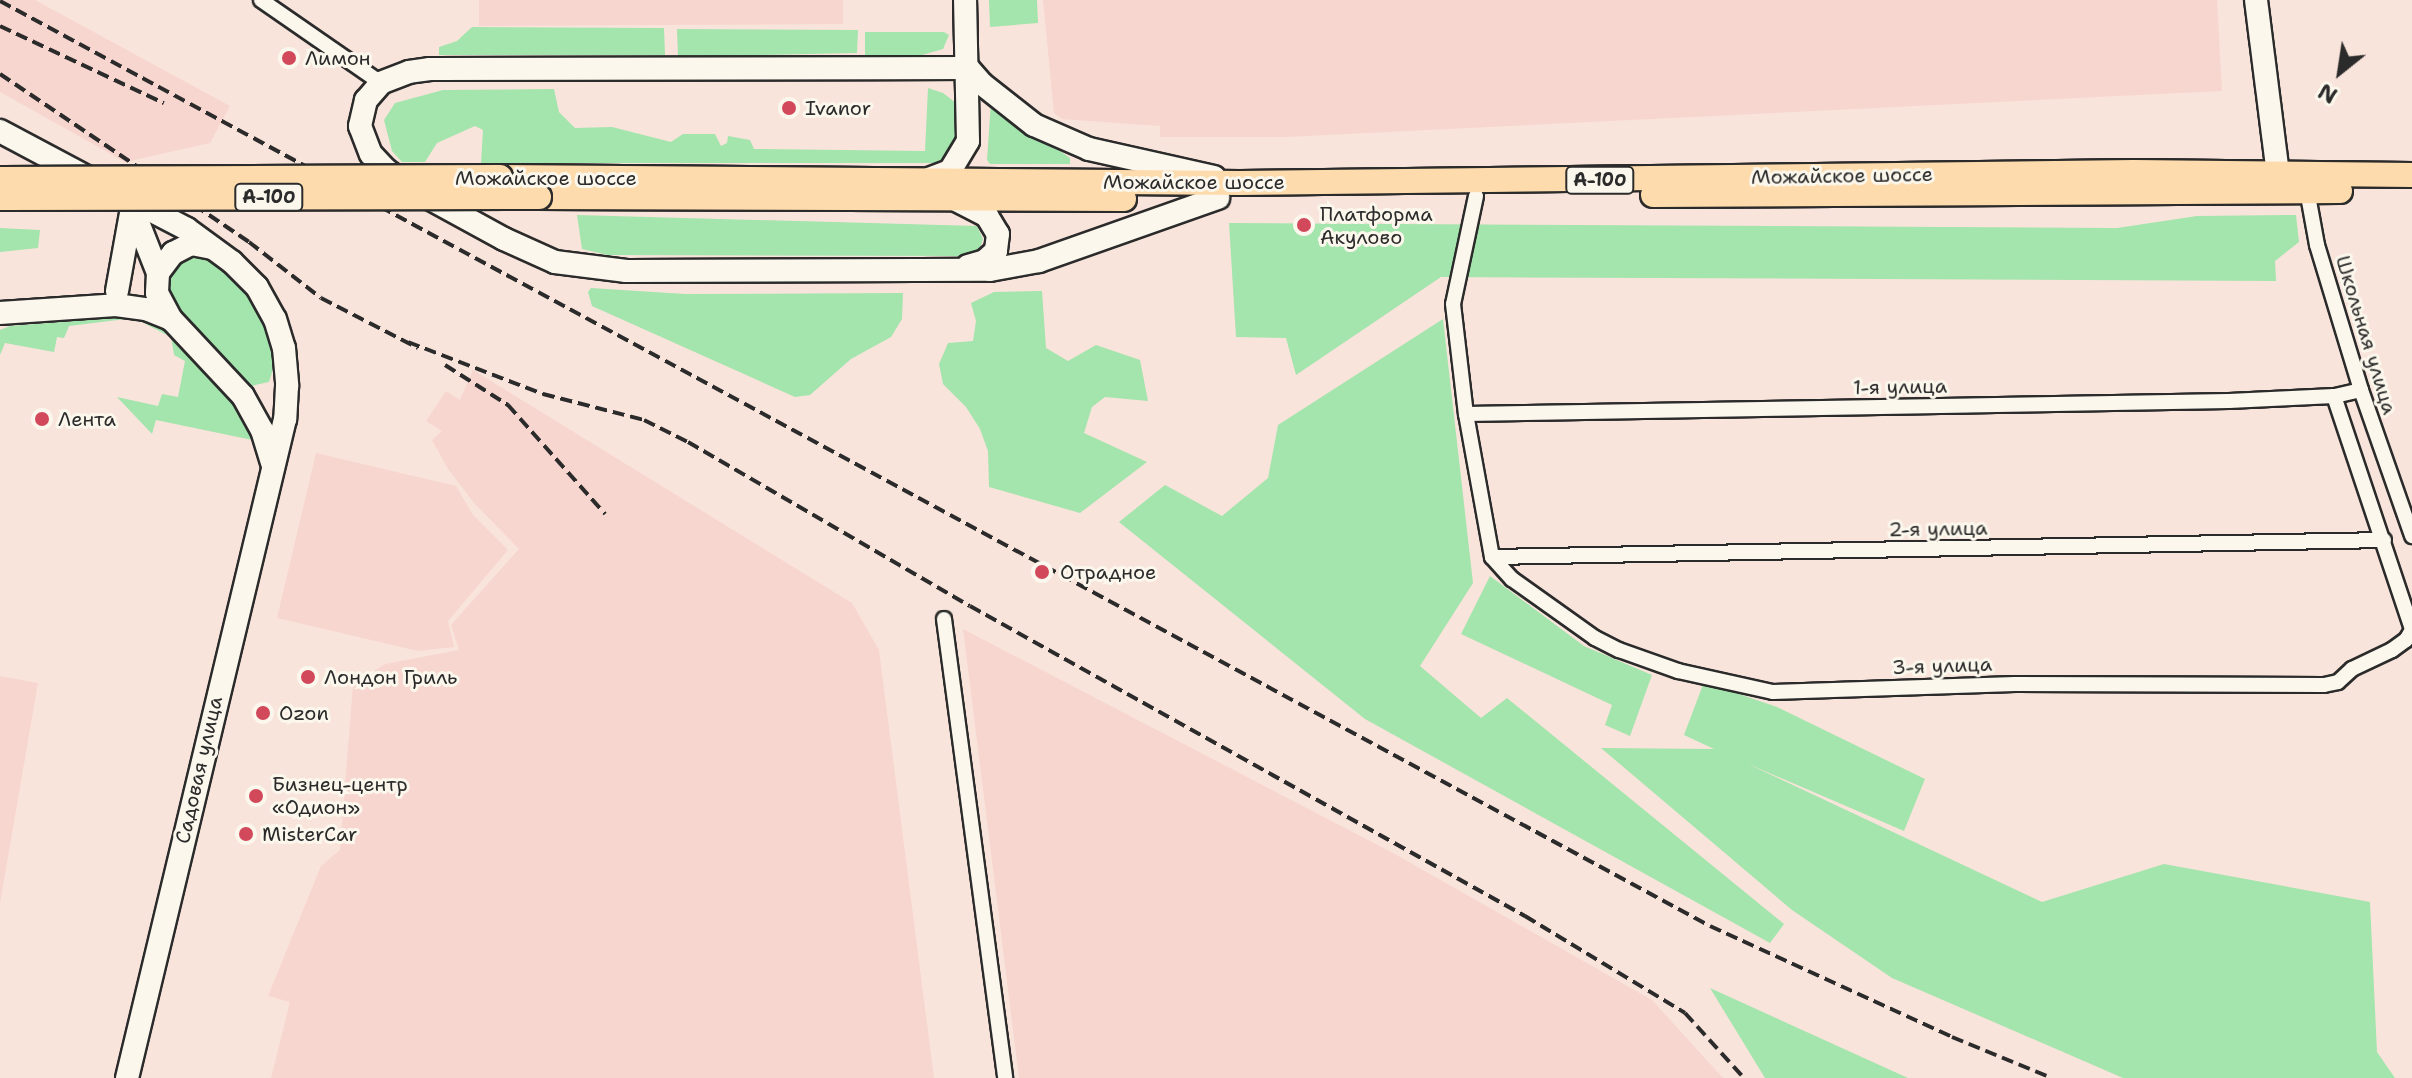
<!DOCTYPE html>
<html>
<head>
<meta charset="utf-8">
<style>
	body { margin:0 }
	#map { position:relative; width:2412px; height:1078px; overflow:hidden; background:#f9e4db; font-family:"Shantell Sans",sans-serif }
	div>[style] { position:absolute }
	.built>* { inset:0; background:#f7d6cf }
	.green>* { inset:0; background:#a4e4ad }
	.roads { filter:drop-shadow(2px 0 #2b2b2b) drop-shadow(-2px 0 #2b2b2b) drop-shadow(0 2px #2b2b2b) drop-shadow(0 -2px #2b2b2b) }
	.street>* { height:14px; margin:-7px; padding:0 7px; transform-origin:7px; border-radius:7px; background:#fbf7ec }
	.secondary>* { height:22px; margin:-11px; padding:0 11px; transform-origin:11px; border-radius:11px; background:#fbf7ec }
	.primary>* { height:24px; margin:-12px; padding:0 12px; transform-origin:12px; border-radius:12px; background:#fedbac }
	.rail>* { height:4px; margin-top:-2px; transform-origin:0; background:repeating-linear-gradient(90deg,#2b2b2b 0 12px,transparent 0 18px) }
	.bridges { filter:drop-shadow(2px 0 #2b2b2b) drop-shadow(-2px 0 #2b2b2b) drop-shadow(0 2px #2b2b2b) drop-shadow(0 -2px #2b2b2b) }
	.primary-bridge>* { height:24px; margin:-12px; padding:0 12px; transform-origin:12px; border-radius:12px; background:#fedbac }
	.dots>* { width:22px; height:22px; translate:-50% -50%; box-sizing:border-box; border:4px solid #fbf7ec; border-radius:50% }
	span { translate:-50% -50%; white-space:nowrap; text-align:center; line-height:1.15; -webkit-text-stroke:6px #fbf7ec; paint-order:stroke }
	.shield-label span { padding:2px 6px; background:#fbf7ec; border:2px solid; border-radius:6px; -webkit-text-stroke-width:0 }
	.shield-label { font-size:18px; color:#2b2b2b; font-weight:700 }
	.poi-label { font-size:20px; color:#2b2b2b }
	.left { translate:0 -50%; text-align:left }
	.street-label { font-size:20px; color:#2b2b2b }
	.north { position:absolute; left:2300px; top:32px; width:80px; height:80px; -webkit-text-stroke:6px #fbf7ec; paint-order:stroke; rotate:210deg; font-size:22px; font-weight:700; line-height:32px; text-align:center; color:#2b2b2b }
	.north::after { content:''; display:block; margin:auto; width:28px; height:36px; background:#2b2b2b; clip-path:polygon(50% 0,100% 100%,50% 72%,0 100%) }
</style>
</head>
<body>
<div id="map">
	<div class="built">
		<div style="clip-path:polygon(0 0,35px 0,230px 106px,210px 143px,125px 162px,0 92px)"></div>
		<div style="clip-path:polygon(479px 0,843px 0,843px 24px,479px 26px)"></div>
		<div style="clip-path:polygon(1043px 0,2217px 0,2222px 91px,1286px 137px,1160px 137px,1160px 126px,1062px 119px,1054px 113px)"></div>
		<div style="clip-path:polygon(473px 370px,852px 603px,879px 650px,934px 1078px,271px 1078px,290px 1002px,268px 996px,321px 866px,340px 850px,353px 685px,385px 664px,459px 650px,451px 625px,519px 549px,474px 503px,448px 469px,432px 440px,442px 431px,426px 421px,446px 391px,460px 400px)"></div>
		<div style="clip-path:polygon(316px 453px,456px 486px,473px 515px,508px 550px,448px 621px,454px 647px,418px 651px,277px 618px)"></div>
		<div style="clip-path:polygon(963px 629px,1393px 853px,1652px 1000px,1723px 1078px,1019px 1078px)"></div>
		<div style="clip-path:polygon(0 676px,38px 683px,0 903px)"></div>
	</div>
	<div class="green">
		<div style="clip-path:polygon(989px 0,1037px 0,1038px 23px,990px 27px)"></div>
		<div style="clip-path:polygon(472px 27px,664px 28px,665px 55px,439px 55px,439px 47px,457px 41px)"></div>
		<div style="clip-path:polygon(677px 29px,858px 30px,857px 53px,678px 57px)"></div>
		<div style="clip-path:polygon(865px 32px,944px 32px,949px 35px,943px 49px,912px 58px,865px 55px)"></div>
		<div style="clip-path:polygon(928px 88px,943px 93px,956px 103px,956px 143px,951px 156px,941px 163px,481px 163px,483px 130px,475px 126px,437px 143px,425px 162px,402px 162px,392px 151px,384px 120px,395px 103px,443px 90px,554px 89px,559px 112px,575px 128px,612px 127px,671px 142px,683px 134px,715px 134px,721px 146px,727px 143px,728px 136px,750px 140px,754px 149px,925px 151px)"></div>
		<div style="clip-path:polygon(991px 102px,1070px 158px,1070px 164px,990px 164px,987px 160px)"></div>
		<div style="clip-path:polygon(577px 215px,977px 226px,983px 239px,979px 251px,968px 256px,608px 255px,582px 249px)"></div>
		<div style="clip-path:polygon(2296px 215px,2299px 242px,2275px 261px,2276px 281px,1441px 277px,1296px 375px,1286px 338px,1236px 337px,1229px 223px,2117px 228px,2197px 216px)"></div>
		<div style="clip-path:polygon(0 228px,40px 230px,38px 248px,0 252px)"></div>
		<div style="clip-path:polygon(203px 252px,245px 283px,271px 335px,274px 366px,269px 382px,251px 386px,240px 378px,171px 301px,166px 283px,172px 267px,184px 255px)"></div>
		<div style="clip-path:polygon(591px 288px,685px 294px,903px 293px,902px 319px,891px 337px,851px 359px,810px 395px,795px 397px,592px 306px,588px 292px)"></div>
		<div style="clip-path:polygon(1042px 291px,1046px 348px,1068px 361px,1096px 345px,1140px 360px,1148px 401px,1105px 397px,1092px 407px,1084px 433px,1147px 462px,1080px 513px,989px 487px,988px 451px,980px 429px,966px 407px,943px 384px,939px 364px,948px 343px,973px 341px,976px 321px,971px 303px,994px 292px)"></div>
		<div style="clip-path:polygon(141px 316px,166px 323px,249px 419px,257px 441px,156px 420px,152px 434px,117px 397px,158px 406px,162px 394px,178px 397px,185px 361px,174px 355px,171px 337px,134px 318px,69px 326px,64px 338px,57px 337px,54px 352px,5px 343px,0 355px,0 330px,10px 326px)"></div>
		<div style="clip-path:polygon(1443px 319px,1473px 583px,1420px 666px,1481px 718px,1507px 698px,1784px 924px,1770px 943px,1365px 719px,1119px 522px,1165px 485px,1222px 516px,1268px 478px,1278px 425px)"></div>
		<div style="clip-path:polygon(1490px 576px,1584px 646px,1652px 675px,1630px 736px,1605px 725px,1612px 705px,1461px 634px)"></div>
		<div style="clip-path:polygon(1704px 682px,1777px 707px,1925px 779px,1904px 831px,1746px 763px,2042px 902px,2164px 864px,2370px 902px,2377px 1052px,2395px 1078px,2123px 1078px,1892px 978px,1792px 910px,1601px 748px,1714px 749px,1684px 735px)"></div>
		<div style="clip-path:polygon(1710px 988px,1908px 1078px,1765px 1078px)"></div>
	</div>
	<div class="roads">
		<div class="street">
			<div style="left:261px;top:0;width:146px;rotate:34.7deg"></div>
			<div style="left:2307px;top:190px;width:56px;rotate:79.7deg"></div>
			<div style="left:2317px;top:245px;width:152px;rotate:73.1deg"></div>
			<div style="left:2361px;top:390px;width:155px;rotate:70.7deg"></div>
			<div style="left:1476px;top:196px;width:110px;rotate:102deg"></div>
			<div style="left:1453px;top:304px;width:111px;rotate:83.3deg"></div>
			<div style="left:1466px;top:414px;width:145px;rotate:79.7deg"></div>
			<div style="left:2361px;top:390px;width:28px;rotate:167deg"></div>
			<div style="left:2334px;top:396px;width:246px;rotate:71.5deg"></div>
			<div style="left:1466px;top:414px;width:763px;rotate:-0.98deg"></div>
			<div style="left:2229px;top:401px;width:105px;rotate:-2.7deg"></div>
			<div style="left:1492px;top:557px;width:30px;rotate:48deg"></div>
			<div style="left:1512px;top:579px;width:102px;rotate:35.4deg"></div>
			<div style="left:1595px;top:638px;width:27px;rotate:27deg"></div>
			<div style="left:1619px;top:650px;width:63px;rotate:19.6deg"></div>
			<div style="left:1678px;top:671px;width:97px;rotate:12.5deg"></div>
			<div style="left:1773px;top:692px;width:242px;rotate:-1.9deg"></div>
			<div style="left:2015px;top:684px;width:309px;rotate:0.2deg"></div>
			<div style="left:2324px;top:685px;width:14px;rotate:-12deg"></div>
			<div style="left:2338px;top:682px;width:19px;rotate:-43deg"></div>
			<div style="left:2352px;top:669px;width:44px;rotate:-25.4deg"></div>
			<div style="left:2392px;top:650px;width:17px;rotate:-36deg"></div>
			<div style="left:2406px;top:640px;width:12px;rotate:-59deg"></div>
			<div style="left:1492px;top:557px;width:892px;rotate:-1.09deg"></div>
			<div style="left:944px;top:619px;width:463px;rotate:82.4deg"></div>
		</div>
		<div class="secondary">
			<div style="left:2256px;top:0;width:191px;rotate:82.8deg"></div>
			<div style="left:0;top:131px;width:106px;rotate:28deg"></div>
			<div style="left:1214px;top:177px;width:128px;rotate:-167.4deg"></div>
			<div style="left:1089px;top:149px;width:60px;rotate:-156.4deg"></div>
			<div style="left:1034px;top:125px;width:66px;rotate:-141.7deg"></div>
			<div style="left:982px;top:84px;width:21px;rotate:-131deg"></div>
			<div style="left:968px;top:68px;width:538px;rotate:179.89deg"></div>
			<div style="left:430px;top:69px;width:21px;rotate:172deg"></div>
			<div style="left:409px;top:72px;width:30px;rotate:159deg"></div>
			<div style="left:381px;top:83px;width:23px;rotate:131deg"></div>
			<div style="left:366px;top:100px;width:27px;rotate:103deg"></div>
			<div style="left:360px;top:126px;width:30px;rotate:69deg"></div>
			<div style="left:371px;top:154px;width:21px;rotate:47deg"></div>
			<div style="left:385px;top:169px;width:30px;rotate:37deg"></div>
			<div style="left:409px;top:187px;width:108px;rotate:28.7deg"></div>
			<div style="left:504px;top:239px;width:56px;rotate:24.3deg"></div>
			<div style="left:555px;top:262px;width:72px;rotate:7.2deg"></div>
			<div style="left:626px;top:271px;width:364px;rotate:-0.2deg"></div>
			<div style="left:990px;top:270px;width:50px;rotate:-10.4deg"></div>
			<div style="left:1039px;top:261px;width:190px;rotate:-19.4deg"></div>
			<div style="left:926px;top:180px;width:26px;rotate:-21deg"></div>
			<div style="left:950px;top:171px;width:35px;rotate:-59deg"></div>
			<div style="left:968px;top:141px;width:141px;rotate:-91.2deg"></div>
			<div style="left:125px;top:197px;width:70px;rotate:27.3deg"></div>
			<div style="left:187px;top:229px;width:56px;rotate:36.3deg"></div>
			<div style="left:232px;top:262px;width:35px;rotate:45deg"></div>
			<div style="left:257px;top:287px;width:37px;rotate:61deg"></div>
			<div style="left:275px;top:319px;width:30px;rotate:73deg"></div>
			<div style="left:284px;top:348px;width:38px;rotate:85deg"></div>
			<div style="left:287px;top:386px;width:33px;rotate:93deg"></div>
			<div style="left:285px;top:419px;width:678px;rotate:103.48deg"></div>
			<div style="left:956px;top:200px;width:35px;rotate:27deg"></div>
			<div style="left:987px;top:216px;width:21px;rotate:59deg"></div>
			<div style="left:998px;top:234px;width:17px;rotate:97deg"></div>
			<div style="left:996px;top:251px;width:15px;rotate:138deg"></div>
			<div style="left:985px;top:261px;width:18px;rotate:164deg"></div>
			<div style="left:132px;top:207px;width:71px;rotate:68.5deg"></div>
			<div style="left:212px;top:248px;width:21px;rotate:-169deg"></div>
			<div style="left:191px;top:244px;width:20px;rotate:153deg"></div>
			<div style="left:173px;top:253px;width:25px;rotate:127deg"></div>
			<div style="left:158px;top:273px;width:20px;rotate:93deg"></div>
			<div style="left:157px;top:293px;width:30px;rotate:62deg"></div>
			<div style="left:171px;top:319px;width:105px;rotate:46.9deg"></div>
			<div style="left:243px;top:396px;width:39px;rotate:61deg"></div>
			<div style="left:262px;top:430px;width:34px;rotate:73deg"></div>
			<div style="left:117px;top:291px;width:84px;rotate:-79.8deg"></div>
			<div style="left:0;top:313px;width:116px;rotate:-3.9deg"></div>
			<div style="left:116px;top:305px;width:30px;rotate:8deg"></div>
			<div style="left:146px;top:309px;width:27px;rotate:22deg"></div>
		</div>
		<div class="primary">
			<div style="left:500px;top:177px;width:740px;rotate:0.46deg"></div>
			<div style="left:1240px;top:183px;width:894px;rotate:-0.7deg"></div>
			<div style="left:2134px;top:172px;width:278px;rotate:0.6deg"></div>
			<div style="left:1653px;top:195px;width:687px;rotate:-0.33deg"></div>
			<div style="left:539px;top:197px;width:585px;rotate:0.2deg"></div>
		</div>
	</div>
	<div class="rail">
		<div style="left:0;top:1px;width:1944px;rotate:28.41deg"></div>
		<div style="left:1710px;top:926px;width:266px;rotate:24.6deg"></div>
		<div style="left:1952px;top:1037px;width:108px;rotate:22.3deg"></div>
		<div style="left:0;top:26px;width:181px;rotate:25.2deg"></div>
		<div style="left:0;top:74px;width:300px;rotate:34deg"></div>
		<div style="left:249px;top:242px;width:91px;rotate:37.9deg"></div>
		<div style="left:321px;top:298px;width:109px;rotate:27.3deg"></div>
		<div style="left:408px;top:342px;width:145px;rotate:21.1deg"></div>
		<div style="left:543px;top:394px;width:104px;rotate:14.4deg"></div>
		<div style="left:644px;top:420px;width:49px;rotate:26.6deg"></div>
		<div style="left:688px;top:442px;width:326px;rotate:30.2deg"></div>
		<div style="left:970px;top:606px;width:636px;rotate:29.19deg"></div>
		<div style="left:1525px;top:916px;width:187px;rotate:31.2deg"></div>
		<div style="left:1685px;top:1013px;width:88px;rotate:47.8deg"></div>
		<div style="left:445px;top:365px;width:75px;rotate:32.4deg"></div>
		<div style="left:508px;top:405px;width:146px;rotate:48.3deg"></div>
	</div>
	<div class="bridges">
		<div class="primary-bridge">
			<div style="left:0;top:179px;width:500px;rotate:-0.23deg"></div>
			<div style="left:0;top:198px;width:539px;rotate:-0.11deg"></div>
		</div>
	</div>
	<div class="dots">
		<div style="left:289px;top:58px;background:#d1495b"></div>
		<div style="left:789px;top:108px;background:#d1495b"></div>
		<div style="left:1304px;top:225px;background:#d1495b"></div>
		<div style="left:42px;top:419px;background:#d1495b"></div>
		<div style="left:1042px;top:572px;background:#d1495b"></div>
		<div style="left:308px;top:677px;background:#d1495b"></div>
		<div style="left:263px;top:713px;background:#d1495b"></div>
		<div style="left:256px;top:796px;background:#d1495b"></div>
		<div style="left:246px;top:834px;background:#d1495b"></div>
	</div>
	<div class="shield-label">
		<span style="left:1600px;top:180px">А-100</span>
		<span style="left:269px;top:197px">А-100</span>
	</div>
	<div class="poi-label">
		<span class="left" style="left:305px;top:58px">Лимон</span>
		<span class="left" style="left:805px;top:108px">Ivanor</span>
		<span class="left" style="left:1320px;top:226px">Платформа<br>Акулово</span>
		<span class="left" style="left:58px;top:419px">Лента</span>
		<span class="left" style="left:1060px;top:572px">Отрадное</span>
		<span class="left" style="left:324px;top:677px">Лондон Гриль</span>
		<span class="left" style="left:279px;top:713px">Ozon</span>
		<span class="left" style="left:272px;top:796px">Бизнец-центр<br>«Одион»</span>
		<span class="left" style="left:262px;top:834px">MisterCar</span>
	</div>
	<div class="street-label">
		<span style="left:1842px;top:176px;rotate:-1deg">Можайское шоссе</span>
		<span style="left:546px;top:178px">Можайское шоссе</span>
		<span style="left:1194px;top:182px">Можайское шоссе</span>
		<span style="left:2366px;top:335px;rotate:73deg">Школьная улица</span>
		<span style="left:1900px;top:387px;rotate:-1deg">1-я улица</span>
		<span style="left:1938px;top:529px;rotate:-1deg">2-я улица</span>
		<span style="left:1942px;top:666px;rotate:-2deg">3-я улица</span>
		<span style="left:199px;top:770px;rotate:-77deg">Садовая улица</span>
	</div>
	<div class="north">N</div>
</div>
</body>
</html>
